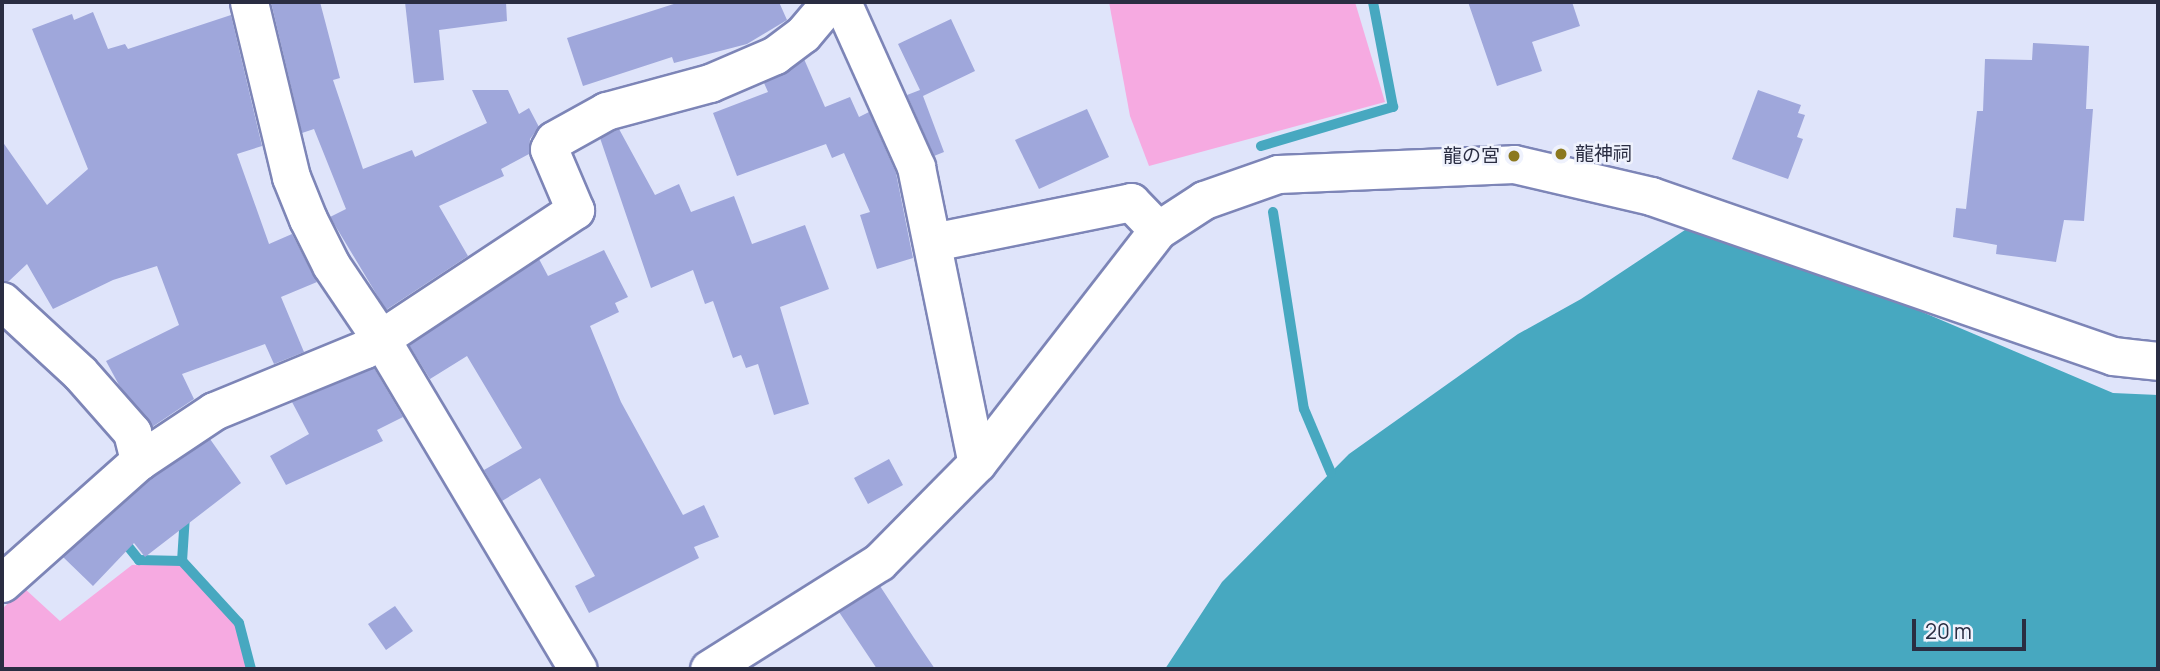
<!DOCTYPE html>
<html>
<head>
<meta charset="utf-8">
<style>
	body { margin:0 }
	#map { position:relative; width:2160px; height:671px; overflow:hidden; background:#dfe4fa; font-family:Manrope,"Noto Sans JP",sans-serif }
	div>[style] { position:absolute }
	.green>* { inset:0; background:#f6aae1 }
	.water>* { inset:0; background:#47a8c0 }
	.stream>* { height:10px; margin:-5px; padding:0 5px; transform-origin:5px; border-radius:5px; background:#47a8c0 }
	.building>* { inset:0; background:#9fa7db }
	.roads { filter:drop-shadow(2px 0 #7d85b7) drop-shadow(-2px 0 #7d85b7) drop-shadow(0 2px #7d85b7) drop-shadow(0 -2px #7d85b7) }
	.minor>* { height:37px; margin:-18.5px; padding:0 18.5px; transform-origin:18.5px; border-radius:18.5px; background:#fff }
	.dots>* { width:19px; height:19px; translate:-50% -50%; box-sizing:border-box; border:4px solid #eff2fd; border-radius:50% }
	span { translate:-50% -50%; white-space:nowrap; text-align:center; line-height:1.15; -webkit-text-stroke:5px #eff2fd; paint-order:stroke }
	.poi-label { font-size:19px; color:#2a2d42 }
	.left { translate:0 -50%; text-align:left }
	.right { translate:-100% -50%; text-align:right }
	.frame { position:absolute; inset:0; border:4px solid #2a2d42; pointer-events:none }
	.scale { position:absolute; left:1912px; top:619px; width:114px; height:32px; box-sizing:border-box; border:4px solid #2a2d42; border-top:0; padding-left:9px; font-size:21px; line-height:24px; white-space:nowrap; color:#2a2d42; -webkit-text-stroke:5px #eff2fd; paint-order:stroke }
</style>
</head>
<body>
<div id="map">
	<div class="green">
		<div style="clip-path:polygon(1109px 2px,1355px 2px,1385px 102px,1149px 166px,1130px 116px)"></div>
		<div style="clip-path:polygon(184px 563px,239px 623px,250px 669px,2px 669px,2px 609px,24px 588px,60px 621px,132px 565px)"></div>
	</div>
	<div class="water">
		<div style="clip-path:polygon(1697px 222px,1814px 266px,2113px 393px,2158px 395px,2158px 669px,1165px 669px,1222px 582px,1349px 454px,1518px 334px,1581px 299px)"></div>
	</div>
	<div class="stream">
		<div style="left:1261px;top:146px;width:138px;rotate:-16.5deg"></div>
		<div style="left:1393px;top:107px;width:107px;rotate:-100.8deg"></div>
		<div style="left:1273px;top:212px;width:199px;rotate:81.1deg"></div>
		<div style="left:1304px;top:409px;width:69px;rotate:67.1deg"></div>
		<div style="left:103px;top:515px;width:58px;rotate:51.3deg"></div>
		<div style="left:139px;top:560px;width:43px;rotate:1.3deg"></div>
		<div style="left:185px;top:515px;width:46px;rotate:93.7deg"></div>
		<div style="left:182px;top:561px;width:84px;rotate:47.4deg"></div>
		<div style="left:239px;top:623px;width:48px;rotate:75.4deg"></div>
	</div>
	<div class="building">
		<div style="clip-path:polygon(271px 2px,320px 2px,340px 78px,333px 80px,363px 169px,412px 150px,415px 157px,487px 123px,472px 90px,508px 90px,519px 114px,529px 108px,539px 127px,530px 139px,529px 154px,501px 169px,504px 176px,439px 206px,468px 256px,386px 310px,330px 217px,346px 209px,314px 129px,302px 133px)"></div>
		<div style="clip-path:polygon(405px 2px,506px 2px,507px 21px,439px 30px,444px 80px,414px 83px)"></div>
		<div style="clip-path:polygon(680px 2px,779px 2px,787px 20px,747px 44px,674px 63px,672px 57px,583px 86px,567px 38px)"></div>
		<div style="clip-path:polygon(1468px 2px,1572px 2px,1580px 26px,1532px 42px,1542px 71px,1497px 86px)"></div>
		<div style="clip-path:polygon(93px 12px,108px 49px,125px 44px,128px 49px,231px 15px,262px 146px,237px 154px,269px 244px,292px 234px,317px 282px,281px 297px,304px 352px,274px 364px,265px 344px,182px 374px,194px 399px,152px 427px,119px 385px,106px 361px,179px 325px,157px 266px,113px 280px,53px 309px,27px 264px,9px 281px,2px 281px,2px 141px,47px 205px,88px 169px,32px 29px,72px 14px,74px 20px)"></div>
		<div style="clip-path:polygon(951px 19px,975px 71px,923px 96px,944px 152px,934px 156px,907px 95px,920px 90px,898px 44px)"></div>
		<div style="clip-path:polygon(2033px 43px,2089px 46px,2086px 109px,2093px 109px,2084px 221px,2064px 220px,2056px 262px,1996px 254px,1997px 245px,1953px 237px,1956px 208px,1966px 209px,1977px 111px,1983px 111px,1985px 59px,2032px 60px)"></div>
		<div style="clip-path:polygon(804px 59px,825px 107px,850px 97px,859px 117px,869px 112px,896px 173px,913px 258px,877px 269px,860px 215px,870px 212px,844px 153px,832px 158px,826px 144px,737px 176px,713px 113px,768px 92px,764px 83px)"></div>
		<div style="clip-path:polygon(1758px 90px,1801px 105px,1798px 113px,1805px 115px,1797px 137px,1803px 139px,1788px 179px,1732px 159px)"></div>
		<div style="clip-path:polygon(1087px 109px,1109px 157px,1039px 189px,1015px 140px)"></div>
		<div style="clip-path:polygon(619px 129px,655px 195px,679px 184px,691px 212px,734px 196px,752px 244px,805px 225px,829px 289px,780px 307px,809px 404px,774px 415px,758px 364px,746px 368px,741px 355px,733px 358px,713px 301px,705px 304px,693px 270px,651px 288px,600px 138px)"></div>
		<div style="clip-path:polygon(604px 250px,628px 297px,615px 303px,619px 312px,590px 326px,621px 402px,683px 515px,704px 505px,719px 537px,694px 547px,699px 558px,589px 613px,575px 586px,595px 576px,540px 478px,502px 501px,484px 470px,522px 448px,467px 356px,430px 379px,409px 345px,539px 259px,548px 276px)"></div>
		<div style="clip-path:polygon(374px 368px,403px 417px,377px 430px,383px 441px,286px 485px,270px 456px,309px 434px,292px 402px)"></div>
		<div style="clip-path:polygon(210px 439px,241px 483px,145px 557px,134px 543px,93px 586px,63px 557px,152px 478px)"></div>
		<div style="clip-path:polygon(889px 459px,903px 485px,868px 504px,854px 478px)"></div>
		<div style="clip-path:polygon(880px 586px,914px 638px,935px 669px,877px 669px,839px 612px)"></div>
		<div style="clip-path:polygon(395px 606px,413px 631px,386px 650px,368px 624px)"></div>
	</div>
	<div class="roads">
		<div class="minor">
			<div style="left:249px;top:2px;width:180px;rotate:76.5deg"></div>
			<div style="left:291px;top:177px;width:45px;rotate:68deg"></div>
			<div style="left:308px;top:219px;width:51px;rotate:63.4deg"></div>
			<div style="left:331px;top:265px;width:89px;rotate:56deg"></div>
			<div style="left:381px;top:339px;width:384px;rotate:59.2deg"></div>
			<div style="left:842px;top:2px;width:181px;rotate:65.8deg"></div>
			<div style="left:916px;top:167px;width:302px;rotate:78.4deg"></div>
			<div style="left:933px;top:242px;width:202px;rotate:-11.4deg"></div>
			<div style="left:1131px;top:202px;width:39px;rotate:46deg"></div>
			<div style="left:2px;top:301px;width:106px;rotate:42.7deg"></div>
			<div style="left:80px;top:373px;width:79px;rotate:48.6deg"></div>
			<div style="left:132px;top:432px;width:30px;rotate:76deg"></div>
			<div style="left:2px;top:583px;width:183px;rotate:-41.7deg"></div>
			<div style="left:139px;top:461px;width:90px;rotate:-33.7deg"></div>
			<div style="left:214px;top:411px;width:163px;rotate:-22.3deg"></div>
			<div style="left:365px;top:349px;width:252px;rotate:-33.5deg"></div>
			<div style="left:575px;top:210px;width:66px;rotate:-113.1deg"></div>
			<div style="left:549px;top:149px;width:10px;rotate:-61deg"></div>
			<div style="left:554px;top:140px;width:60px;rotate:-29.1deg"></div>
			<div style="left:606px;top:111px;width:108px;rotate:-15.1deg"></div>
			<div style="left:710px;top:83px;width:71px;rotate:-23.3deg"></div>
			<div style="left:775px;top:55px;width:35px;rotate:-37deg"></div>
			<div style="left:803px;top:34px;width:42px;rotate:-49.8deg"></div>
			<div style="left:709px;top:669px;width:201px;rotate:-32.2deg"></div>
			<div style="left:879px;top:562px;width:139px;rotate:-45.3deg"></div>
			<div style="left:977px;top:463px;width:295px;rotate:-52.2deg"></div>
			<div style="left:1158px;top:230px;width:55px;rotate:-33.1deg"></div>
			<div style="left:1204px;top:200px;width:78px;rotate:-19.4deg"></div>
			<div style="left:1278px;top:174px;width:236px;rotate:-2.4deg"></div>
			<div style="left:1514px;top:164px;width:141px;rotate:13.1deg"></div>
			<div style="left:1651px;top:196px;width:489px;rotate:19.1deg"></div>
			<div style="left:2113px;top:356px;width:45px;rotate:6.3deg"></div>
		</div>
	</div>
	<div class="dots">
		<div style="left:1561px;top:154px;background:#8c791f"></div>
		<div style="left:1514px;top:156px;background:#8c791f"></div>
	</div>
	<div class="poi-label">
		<span class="left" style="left:1575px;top:154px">龍神祠</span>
		<span class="right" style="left:1500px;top:156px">龍の宮</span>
	</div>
	<div class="frame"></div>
	<div class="scale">20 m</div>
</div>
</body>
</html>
